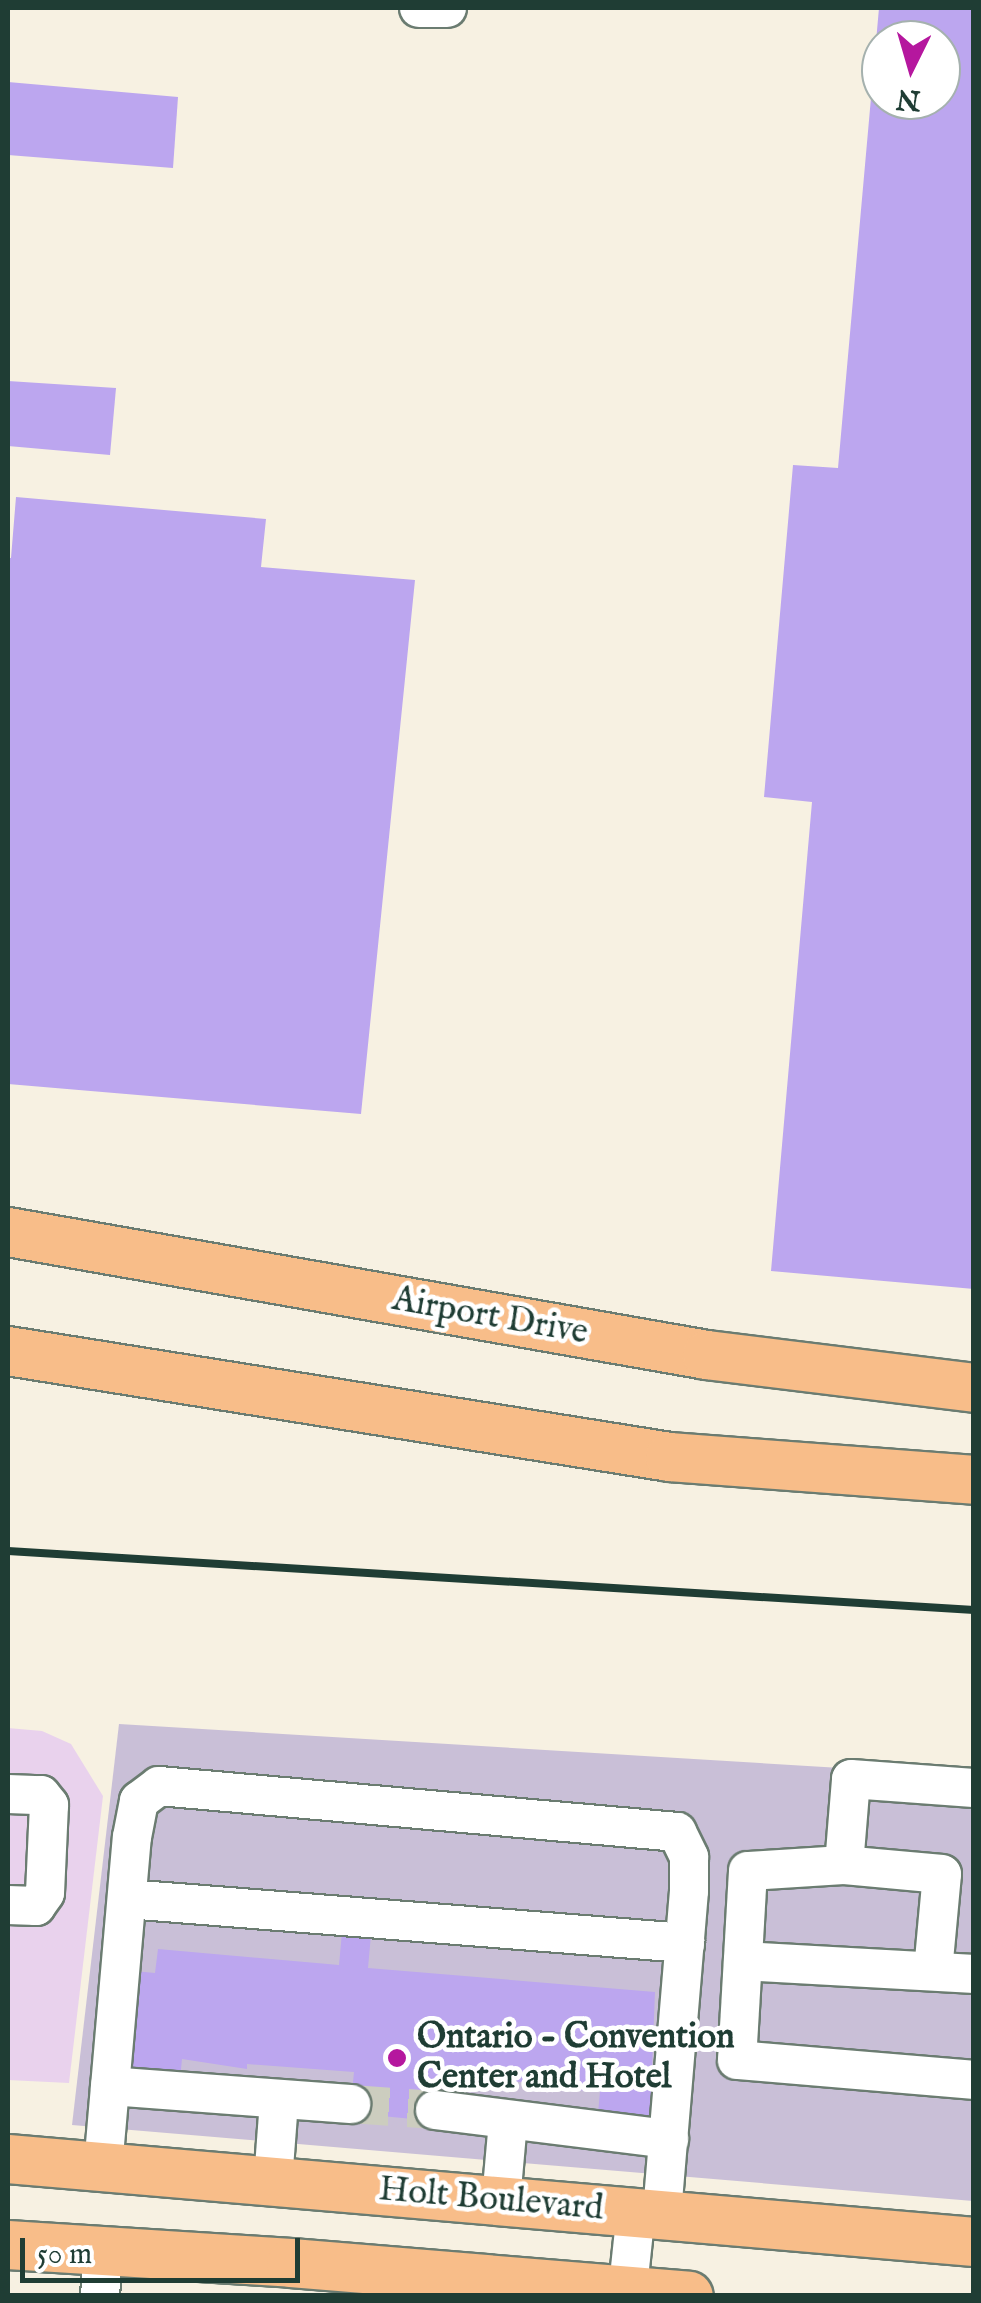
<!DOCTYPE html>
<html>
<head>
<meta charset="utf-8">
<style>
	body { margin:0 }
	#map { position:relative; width:981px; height:2303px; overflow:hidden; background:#f7f1e2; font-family:"IM FELL English",serif }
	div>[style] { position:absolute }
	.built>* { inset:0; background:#e9d2ed }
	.industrial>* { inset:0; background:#c9bfd7 }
	.building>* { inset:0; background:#bca6ef }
	.minor-tunnel>* { height:38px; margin-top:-19px; transform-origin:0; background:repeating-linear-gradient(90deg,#cccdbf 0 38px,transparent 0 57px) }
	.roads { filter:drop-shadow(2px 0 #6b7c71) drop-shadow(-2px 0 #6b7c71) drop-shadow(0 2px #6b7c71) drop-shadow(0 -2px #6b7c71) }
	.minor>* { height:38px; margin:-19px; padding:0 19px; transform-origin:19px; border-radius:19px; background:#fff }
	.major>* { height:48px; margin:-24px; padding:0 24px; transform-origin:24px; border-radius:24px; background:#f8bd89 }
	.rail>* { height:8px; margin:-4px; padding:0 4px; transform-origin:4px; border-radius:4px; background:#1f3d34 }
	.dots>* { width:28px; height:28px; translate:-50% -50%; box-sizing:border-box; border:5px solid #fff; border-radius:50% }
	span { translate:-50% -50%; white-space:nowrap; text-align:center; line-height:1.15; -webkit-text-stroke:9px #fff; paint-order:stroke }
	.street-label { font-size:35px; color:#1f3d34 }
	.poi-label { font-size:35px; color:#1f3d34; font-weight:700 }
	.left { translate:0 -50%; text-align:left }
	.frame { position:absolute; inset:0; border:10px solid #1f3d34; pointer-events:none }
	.north { position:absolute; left:861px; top:20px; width:100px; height:100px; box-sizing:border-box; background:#fff; border:2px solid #a5b1ae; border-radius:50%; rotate:185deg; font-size:28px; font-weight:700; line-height:40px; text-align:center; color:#1f3d34 }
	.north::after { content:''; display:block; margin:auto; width:35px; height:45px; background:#b5179e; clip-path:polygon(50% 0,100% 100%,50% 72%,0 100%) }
	.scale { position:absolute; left:20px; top:2238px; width:280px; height:45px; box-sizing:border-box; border:5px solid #1f3d34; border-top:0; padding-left:12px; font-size:30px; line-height:35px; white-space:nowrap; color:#1f3d34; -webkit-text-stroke:8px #fff; paint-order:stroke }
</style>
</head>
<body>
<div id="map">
	<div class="built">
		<div style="clip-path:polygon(8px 1728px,42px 1731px,71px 1744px,103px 1796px,69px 2083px,8px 2080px)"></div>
	</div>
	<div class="industrial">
		<div style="clip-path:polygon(119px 1724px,973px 1776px,973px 2201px,72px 2125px)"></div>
	</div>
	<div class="building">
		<div style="clip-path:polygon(evenodd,879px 8px,974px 8px,974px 1289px,771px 1271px,812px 802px,764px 797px,793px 465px,838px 468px,879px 8px,881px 40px,941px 40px,941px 100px,881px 100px,881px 40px)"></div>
		<div style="clip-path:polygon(8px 82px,178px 97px,173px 168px,8px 155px)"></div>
		<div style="clip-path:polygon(8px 381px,116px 388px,110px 455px,8px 446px)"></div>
		<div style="clip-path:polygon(16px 497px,266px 519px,261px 567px,415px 580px,361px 1114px,8px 1084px,8px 558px,11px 558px)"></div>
		<div style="clip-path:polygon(342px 1932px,371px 1935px,368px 1968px,655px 1992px,650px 2118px,598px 2114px,600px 2091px,538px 2089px,539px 2084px,500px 2080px,499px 2085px,438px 2080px,434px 2121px,350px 2113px,354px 2072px,247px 2064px,247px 2069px,182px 2059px,180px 2079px,125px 2074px,134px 1971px,155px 1973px,158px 1949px,339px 1965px)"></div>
	</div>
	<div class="minor-tunnel">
		<div style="left:351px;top:2104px;width:84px;rotate:4.1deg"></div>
	</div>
	<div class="roads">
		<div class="minor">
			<div style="left:419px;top:8px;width:28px"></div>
			<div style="left:8px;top:1794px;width:33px;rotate:2deg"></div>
			<div style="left:41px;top:1795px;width:13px;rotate:51deg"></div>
			<div style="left:49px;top:1805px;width:88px;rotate:92.6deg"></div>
			<div style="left:45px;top:1893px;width:16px;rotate:125deg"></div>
			<div style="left:36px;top:1906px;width:28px;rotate:-178deg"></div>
			<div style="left:844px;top:1865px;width:96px;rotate:176.4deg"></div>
			<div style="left:748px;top:1871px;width:189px;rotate:93.3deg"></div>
			<div style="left:737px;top:2060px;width:238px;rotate:4.8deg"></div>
			<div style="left:127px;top:1899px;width:560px;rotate:4.51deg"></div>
			<div style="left:743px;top:1961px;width:231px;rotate:3.2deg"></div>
			<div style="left:933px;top:1971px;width:97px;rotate:-84.7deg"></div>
			<div style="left:942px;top:1874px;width:98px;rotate:-174.8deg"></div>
			<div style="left:844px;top:1865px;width:86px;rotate:-85.3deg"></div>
			<div style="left:851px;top:1779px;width:123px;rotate:4.2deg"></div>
			<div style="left:110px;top:2086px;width:242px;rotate:4.3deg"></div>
			<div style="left:435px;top:2110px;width:236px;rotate:7.1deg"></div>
			<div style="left:103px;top:2167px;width:331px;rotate:-85deg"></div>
			<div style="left:132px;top:1837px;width:37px;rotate:-79deg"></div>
			<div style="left:139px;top:1801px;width:25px;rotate:-37deg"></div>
			<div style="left:159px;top:1786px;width:520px;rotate:5.07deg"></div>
			<div style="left:677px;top:1832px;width:28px;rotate:64deg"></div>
			<div style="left:689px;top:1857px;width:34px;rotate:90deg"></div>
			<div style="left:689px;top:1891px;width:324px;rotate:94.8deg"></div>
			<div style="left:273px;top:2181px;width:79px;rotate:-85.7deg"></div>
			<div style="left:501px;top:2200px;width:78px;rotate:-84.9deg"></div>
			<div style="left:100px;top:2296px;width:45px;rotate:-86.2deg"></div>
			<div style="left:627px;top:2296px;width:84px;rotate:-83.9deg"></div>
		</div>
		<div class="major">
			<div style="left:8px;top:1232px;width:710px;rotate:9.98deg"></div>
			<div style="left:707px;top:1355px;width:269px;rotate:7deg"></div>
			<div style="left:8px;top:1351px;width:670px;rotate:9.1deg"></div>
			<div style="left:670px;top:1457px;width:305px;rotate:4.3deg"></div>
			<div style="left:8px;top:2159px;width:970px;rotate:4.91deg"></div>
			<div style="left:8px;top:2245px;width:284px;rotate:3.6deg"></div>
			<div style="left:291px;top:2263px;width:399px;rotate:4.7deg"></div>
		</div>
	</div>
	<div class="rail">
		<div style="left:8px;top:1551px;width:968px;rotate:3.5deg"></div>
	</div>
	<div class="dots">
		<div style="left:397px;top:2058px;background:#b5179e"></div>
	</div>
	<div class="street-label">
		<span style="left:490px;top:1317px;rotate:10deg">Airport Drive</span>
		<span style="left:491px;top:2200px;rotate:5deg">Holt Boulevard</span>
	</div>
	<div class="poi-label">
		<span class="left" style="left:417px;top:2058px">Ontario - Convention<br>Center and Hotel</span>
	</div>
	<div class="frame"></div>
	<div class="north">N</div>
	<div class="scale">50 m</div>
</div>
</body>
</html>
